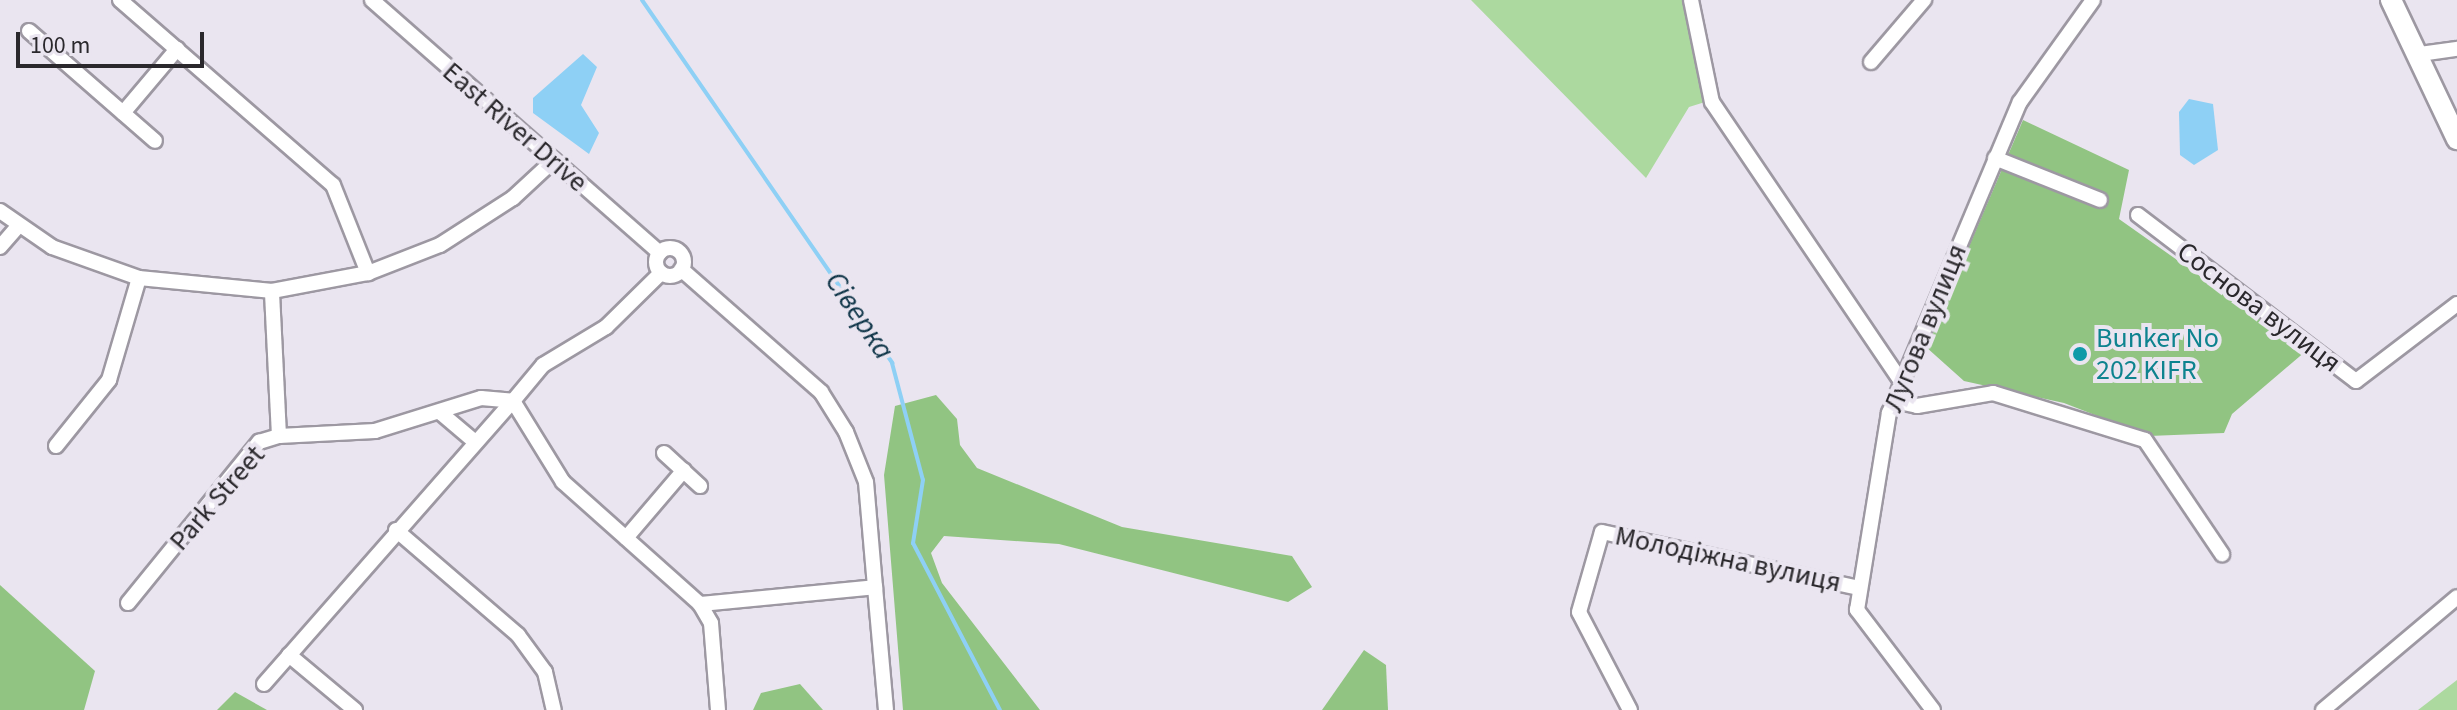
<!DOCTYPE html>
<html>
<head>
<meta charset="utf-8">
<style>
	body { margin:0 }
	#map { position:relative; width:2457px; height:710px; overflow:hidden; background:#eae5f0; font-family:"Source Sans 3",sans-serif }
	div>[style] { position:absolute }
	.green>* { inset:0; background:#acd99f }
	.forest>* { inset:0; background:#91c482 }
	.water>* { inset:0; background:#8ed0f5 }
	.stream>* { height:4px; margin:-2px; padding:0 2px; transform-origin:2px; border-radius:2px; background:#8ed0f5 }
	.roads { filter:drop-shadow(2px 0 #9d98a2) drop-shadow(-2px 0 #9d98a2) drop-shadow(0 2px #9d98a2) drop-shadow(0 -2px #9d98a2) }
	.street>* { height:14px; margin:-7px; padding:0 7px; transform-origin:7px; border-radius:7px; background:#fff }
	.street>.ring { margin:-7px; padding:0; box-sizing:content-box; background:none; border:14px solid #fff; border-radius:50% }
	.secondary>* { height:20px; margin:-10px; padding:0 10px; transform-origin:10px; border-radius:10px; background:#fff }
	.dots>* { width:22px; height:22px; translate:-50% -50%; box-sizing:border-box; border:4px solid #eae5f0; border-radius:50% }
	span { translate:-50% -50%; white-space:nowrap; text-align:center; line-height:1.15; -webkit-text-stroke:8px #eae5f0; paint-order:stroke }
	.street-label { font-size:28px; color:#2a282c }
	.culture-label { font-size:28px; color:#0d838f }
	.left { translate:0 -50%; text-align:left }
	.water-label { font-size:30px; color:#0f3548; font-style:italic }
	.scale { position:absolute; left:16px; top:32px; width:188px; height:36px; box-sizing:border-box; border:4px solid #2a282c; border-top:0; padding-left:10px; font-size:24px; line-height:28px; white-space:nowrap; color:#2a282c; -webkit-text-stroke:6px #eae5f0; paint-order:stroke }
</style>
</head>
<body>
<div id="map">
	<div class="green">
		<div style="clip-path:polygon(1471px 0,1691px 0,1705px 102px,1689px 107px,1646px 178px)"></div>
		<div style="clip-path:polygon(2457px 680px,2457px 710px,2418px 710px)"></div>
	</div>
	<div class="forest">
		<div style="clip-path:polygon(2023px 120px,2129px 170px,2119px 219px,2306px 351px,2232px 414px,2224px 433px,2149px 436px,2064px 403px,1964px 381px,1926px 347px)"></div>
		<div style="clip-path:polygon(936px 395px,957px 419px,960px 445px,977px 468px,1122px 527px,1292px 556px,1312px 587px,1288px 602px,1059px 544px,944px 536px,931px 553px,942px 583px,1040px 710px,903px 710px,884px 475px,895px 406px)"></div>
		<div style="clip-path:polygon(0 585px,95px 671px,84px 710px,0 710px)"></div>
		<div style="clip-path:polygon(1364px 650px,1386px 665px,1388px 710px,1322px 710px)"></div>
		<div style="clip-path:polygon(800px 684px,823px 710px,753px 710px,761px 693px)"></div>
		<div style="clip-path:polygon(235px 692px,267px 710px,217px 710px)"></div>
	</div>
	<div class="water">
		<div style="clip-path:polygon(583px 54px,597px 67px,581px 105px,599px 133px,589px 154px,533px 113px,533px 98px)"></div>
		<div style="clip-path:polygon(2189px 99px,2213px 104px,2218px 150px,2194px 165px,2180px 155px,2179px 112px)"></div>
	</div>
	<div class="stream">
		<div style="left:642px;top:0;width:441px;rotate:55.4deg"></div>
		<div style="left:892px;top:363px;width:121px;rotate:75.2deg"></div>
		<div style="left:923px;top:480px;width:64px;rotate:99deg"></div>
		<div style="left:913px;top:543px;width:188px;rotate:62.5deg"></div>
	</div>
	<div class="roads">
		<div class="street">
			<div style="left:120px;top:0;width:282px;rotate:41deg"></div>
			<div style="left:333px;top:185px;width:95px;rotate:68.3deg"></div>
			<div style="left:372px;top:0;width:383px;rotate:41.3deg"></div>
			<div style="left:1691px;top:0;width:104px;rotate:78.4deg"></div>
			<div style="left:1712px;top:102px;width:336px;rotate:55.9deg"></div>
			<div style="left:29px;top:31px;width:167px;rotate:41.1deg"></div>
			<div style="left:2420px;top:54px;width:37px;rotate:-8deg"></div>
			<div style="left:1871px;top:62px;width:82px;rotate:-49.5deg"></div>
			<div style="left:123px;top:113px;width:84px;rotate:-49.8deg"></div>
			<div style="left:1995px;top:158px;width:113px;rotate:21.8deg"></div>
			<div style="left:0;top:211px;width:63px;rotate:34.7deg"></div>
			<div style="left:52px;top:247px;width:92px;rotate:19.6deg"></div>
			<div style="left:139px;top:278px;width:134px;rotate:5.6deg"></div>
			<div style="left:272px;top:291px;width:98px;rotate:-10.6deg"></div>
			<div style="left:368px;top:273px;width:77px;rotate:-21.3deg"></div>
			<div style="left:440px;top:245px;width:87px;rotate:-32.8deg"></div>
			<div style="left:513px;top:198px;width:56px;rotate:-42.8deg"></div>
			<div style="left:2138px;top:215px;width:274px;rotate:37.3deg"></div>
			<div style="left:2356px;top:381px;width:127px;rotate:-37.3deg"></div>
			<div style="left:0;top:247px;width:28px;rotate:-49deg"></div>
			<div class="ring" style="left:656px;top:248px;width:14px;height:14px"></div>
			<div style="left:1894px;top:401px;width:24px;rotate:12deg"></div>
			<div style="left:1917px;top:406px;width:77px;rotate:-9.7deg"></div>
			<div style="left:1993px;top:393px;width:159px;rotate:17.2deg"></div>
			<div style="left:2145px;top:440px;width:138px;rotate:56deg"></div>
			<div style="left:442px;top:414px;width:42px;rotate:40.2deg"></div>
			<div style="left:279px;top:436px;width:96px;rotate:-3deg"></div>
			<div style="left:375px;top:431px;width:111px;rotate:-17.3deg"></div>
			<div style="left:481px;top:398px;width:32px;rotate:5deg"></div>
			<div style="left:513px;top:401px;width:47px;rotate:-50.2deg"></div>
			<div style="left:543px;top:365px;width:74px;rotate:-31.1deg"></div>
			<div style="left:606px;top:327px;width:77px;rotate:-44.5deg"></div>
			<div style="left:56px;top:446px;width:85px;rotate:-51.2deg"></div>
			<div style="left:109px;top:380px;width:106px;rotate:-73.6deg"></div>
			<div style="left:664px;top:453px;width:49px;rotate:42.5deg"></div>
			<div style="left:396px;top:530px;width:161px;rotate:40.7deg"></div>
			<div style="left:518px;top:635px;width:46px;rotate:53.9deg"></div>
			<div style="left:545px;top:672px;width:39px;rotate:77deg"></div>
			<div style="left:626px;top:538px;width:89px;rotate:-49.5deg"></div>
			<div style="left:875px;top:587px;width:123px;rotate:84.9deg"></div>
			<div style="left:128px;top:603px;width:208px;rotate:-50.9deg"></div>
			<div style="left:259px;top:442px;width:21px;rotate:-17deg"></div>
			<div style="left:279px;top:436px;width:145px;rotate:-92.8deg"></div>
			<div style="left:700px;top:604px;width:22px;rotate:60deg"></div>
			<div style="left:711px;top:623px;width:87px;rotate:85.4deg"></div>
			<div style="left:289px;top:655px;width:86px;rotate:39.8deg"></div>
			<div style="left:264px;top:684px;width:377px;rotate:-48.7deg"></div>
			<div style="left:513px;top:401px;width:95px;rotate:58.3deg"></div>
			<div style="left:563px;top:482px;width:183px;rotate:41.7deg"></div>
			<div style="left:700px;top:604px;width:176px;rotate:-5.5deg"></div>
			<div style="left:875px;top:587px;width:105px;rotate:-94.9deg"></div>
			<div style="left:866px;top:482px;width:54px;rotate:-111.8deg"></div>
			<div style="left:846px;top:432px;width:47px;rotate:-122deg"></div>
			<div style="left:821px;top:392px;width:186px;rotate:-138.7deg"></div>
			<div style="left:1630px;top:710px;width:110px;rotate:-117.5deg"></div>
			<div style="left:1579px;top:612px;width:83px;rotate:-74deg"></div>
			<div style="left:1602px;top:532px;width:259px;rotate:12.3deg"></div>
			<div style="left:1933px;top:710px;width:126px;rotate:-127.2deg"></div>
			<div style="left:1857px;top:610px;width:200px;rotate:-80.8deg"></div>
			<div style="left:1889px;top:413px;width:337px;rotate:-67.2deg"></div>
			<div style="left:2020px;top:102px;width:125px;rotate:-54.4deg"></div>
			<div style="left:2323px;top:710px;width:175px;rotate:-40.1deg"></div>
		</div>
		<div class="secondary">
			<div style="left:2391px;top:0;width:154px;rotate:64.6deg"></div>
		</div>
	</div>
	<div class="dots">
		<div style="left:2080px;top:354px;background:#0f9aa8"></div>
	</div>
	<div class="street-label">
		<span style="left:515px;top:127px;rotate:41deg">Еаst Rіvеr Drive</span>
		<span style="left:2259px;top:307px;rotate:37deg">Соснова вулиця</span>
		<span style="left:1925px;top:328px;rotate:-68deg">Лугова вулиця</span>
		<span style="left:217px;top:498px;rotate:-49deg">Park Street</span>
		<span style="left:1728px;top:559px;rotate:12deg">Молодіжна вулиця</span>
	</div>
	<div class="culture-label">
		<span class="left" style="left:2096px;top:354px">Bunker No<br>202 KIFR</span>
	</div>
	<div class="water-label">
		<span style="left:859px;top:316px;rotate:56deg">Сіверка</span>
	</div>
	<div class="scale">100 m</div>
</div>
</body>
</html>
